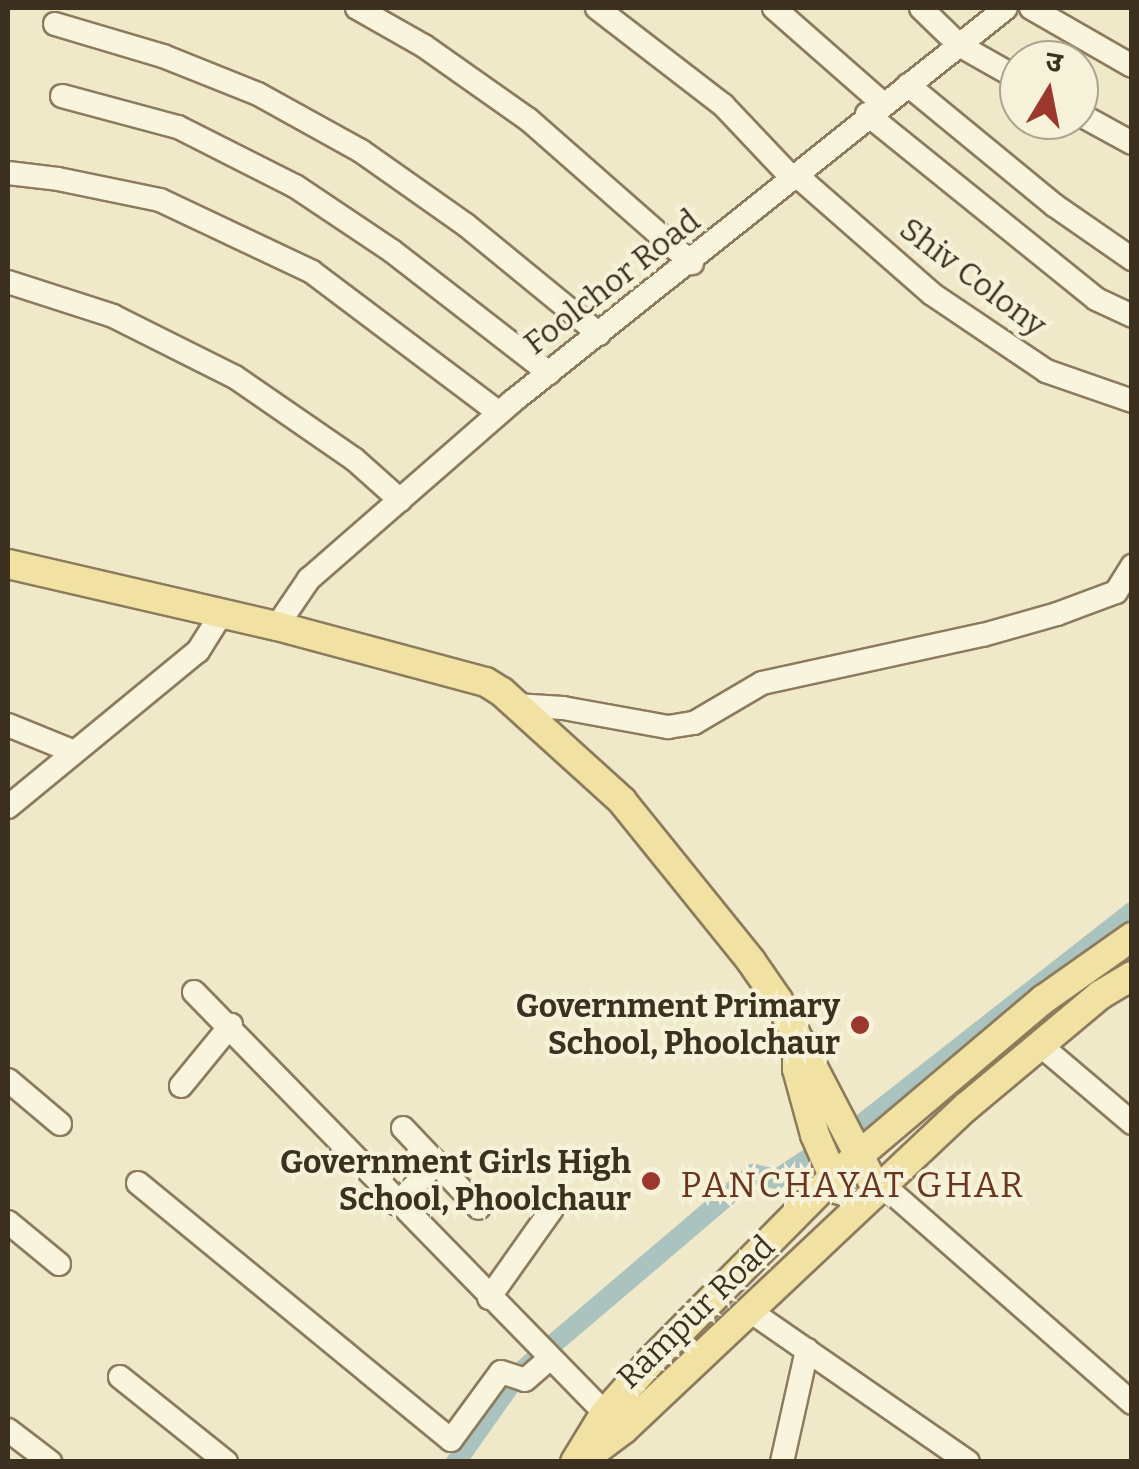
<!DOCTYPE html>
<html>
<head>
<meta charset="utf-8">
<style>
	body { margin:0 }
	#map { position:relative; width:1139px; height:1469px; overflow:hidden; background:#efe8c9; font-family:Bitter,"Noto Sans Devanagari",serif }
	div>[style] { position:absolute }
	.canal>* { height:20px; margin:-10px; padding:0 10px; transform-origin:10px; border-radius:10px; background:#aac3bf }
	.roads { filter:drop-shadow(2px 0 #8c7b5d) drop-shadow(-2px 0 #8c7b5d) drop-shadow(0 2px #8c7b5d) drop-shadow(0 -2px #8c7b5d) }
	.minor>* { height:22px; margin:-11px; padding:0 11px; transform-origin:11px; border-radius:11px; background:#f9f4dd }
	.major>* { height:28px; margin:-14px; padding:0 14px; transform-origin:14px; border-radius:14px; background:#f1e1a2 }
	.dots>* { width:28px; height:28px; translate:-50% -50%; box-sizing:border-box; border:5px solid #f6f1d9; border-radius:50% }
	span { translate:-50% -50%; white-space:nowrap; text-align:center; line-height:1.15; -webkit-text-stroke:8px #f6f1d9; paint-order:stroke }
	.street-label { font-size:32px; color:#3c3121 }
	.poi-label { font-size:32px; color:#3c3121; font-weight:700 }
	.right { translate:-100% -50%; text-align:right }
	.neighbourhood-label { font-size:35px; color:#693720; letter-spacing:2.5px }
	.frame { position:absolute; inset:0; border:10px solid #3c3121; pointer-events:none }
	.north { position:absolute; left:999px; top:40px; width:100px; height:100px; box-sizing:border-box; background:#f6f1d9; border:2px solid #aca48f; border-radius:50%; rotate:10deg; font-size:28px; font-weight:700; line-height:40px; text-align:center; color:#3c3121 }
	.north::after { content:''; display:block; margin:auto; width:35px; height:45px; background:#9b382d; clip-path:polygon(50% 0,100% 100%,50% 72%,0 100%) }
</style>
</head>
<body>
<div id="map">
	<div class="canal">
		<div style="left:836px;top:1144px;width:376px;rotate:-38.1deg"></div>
		<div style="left:456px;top:1462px;width:108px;rotate:-54.8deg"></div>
		<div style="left:518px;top:1374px;width:309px;rotate:-40.4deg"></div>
		<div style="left:753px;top:1174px;width:25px;rotate:12deg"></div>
		<div style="left:777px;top:1179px;width:45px;rotate:-33.3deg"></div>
	</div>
	<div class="roads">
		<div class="minor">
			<div style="left:357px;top:8px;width:77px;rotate:29.6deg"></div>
			<div style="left:424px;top:46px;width:128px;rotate:35.2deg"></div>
			<div style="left:529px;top:120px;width:217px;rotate:41.3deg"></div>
			<div style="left:597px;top:8px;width:159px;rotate:37.6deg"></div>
			<div style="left:723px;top:105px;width:99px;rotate:46.6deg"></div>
			<div style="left:774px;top:8px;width:144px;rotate:41.3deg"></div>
			<div style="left:921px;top:8px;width:53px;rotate:44.2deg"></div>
			<div style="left:959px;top:45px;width:69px;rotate:29.5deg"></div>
			<div style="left:1031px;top:8px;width:116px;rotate:29.9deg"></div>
			<div style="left:55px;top:24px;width:113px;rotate:16.5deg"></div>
			<div style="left:163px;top:56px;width:102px;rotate:21.8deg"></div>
			<div style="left:258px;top:94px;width:118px;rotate:29deg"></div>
			<div style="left:361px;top:151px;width:128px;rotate:35.2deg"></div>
			<div style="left:466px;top:225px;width:172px;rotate:39.3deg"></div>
			<div style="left:908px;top:85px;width:189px;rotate:39.4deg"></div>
			<div style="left:1054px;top:205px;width:95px;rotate:34.7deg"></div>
			<div style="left:62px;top:96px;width:120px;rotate:15deg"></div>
			<div style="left:178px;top:127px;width:131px;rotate:26.8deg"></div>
			<div style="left:295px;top:186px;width:117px;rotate:33.8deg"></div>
			<div style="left:392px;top:251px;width:199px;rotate:37.8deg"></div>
			<div style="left:867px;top:114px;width:294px;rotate:38.9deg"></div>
			<div style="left:1096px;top:299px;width:40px;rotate:25deg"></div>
			<div style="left:1079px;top:114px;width:60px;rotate:28.7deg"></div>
			<div style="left:8px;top:173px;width:50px;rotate:6.8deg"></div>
			<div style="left:58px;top:179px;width:104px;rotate:11.6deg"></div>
			<div style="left:160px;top:200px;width:168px;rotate:25.3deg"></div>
			<div style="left:312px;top:272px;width:234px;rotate:37deg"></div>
			<div style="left:795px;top:174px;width:182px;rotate:41.2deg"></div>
			<div style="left:932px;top:294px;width:138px;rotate:34deg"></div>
			<div style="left:1046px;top:371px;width:91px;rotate:19.2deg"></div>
			<div style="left:8px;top:282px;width:110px;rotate:17.9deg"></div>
			<div style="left:113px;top:316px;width:136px;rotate:26.6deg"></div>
			<div style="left:235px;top:377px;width:145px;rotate:34.6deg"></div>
			<div style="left:354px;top:459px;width:62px;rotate:41.7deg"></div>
			<div style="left:277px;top:626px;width:57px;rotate:-55.8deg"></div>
			<div style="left:309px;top:579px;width:271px;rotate:-41.1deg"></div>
			<div style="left:513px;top:401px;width:630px;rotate:-38.56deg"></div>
			<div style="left:515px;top:705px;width:48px;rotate:3.6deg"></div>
			<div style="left:563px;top:708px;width:107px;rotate:10.3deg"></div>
			<div style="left:668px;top:727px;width:26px;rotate:-9deg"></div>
			<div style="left:694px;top:723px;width:79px;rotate:-30.5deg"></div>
			<div style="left:762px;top:683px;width:226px;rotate:-12.3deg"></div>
			<div style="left:983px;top:635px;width:77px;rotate:-15.8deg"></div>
			<div style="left:1057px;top:614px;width:63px;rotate:-20.4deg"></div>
			<div style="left:1116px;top:592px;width:31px;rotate:-58deg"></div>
			<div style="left:8px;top:725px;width:69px;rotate:22.1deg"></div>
			<div style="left:8px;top:807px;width:246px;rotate:-39.4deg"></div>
			<div style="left:198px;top:651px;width:45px;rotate:-57.7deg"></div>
			<div style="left:194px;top:992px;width:588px;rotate:45.69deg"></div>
			<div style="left:1039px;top:1044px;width:122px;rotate:40.3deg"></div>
			<div style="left:8px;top:1080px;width:68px;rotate:40.2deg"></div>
			<div style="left:181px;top:1086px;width:79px;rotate:-50.7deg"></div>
			<div style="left:403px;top:1128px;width:110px;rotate:46.5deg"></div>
			<div style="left:138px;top:1183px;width:405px;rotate:39.4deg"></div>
			<div style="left:451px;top:1440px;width:84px;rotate:-53.7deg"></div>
			<div style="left:501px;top:1372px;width:25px;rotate:18deg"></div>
			<div style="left:525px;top:1380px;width:32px;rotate:-41deg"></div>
			<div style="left:882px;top:1184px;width:332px;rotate:41.2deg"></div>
			<div style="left:397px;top:1204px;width:54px;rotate:-46.5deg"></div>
			<div style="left:8px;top:1222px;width:66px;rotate:39.5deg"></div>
			<div style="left:489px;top:1298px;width:109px;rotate:-54.7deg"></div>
			<div style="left:750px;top:1311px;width:265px;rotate:34.7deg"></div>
			<div style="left:120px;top:1377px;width:136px;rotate:38.7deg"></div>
			<div style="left:8px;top:1430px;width:53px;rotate:37.3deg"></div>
			<div style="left:782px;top:1462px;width:115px;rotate:-77.4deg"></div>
		</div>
		<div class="major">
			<div style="left:8px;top:564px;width:276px;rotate:13deg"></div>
			<div style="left:277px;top:626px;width:216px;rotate:15deg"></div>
			<div style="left:486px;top:682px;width:19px;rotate:32deg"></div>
			<div style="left:502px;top:692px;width:162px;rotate:42.2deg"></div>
			<div style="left:622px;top:801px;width:206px;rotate:51.1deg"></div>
			<div style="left:751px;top:961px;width:47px;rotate:55.3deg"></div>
			<div style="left:778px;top:1000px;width:212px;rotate:62.5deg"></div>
			<div style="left:797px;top:1050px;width:19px;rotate:90deg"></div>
			<div style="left:797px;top:1069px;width:68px;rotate:74.7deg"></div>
			<div style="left:815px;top:1135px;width:60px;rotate:66.4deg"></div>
			<div style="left:575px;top:1462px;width:57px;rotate:-58.5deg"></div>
			<div style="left:605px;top:1413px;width:71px;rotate:-48.4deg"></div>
			<div style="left:652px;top:1360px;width:256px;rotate:-45.3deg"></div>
			<div style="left:832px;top:1178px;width:277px;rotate:-40.2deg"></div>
			<div style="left:1044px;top:999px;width:108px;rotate:-35.2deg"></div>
			<div style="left:580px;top:1462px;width:55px;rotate:-36.9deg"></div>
			<div style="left:624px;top:1429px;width:470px;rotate:-43.3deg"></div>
			<div style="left:966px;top:1107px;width:175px;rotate:-39.9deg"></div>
			<div style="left:1100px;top:995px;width:37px;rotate:-31deg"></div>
		</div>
	</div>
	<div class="dots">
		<div style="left:860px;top:1025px;background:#9b382d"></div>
		<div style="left:651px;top:1181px;background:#9b382d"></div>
	</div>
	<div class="street-label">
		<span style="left:973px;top:277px;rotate:37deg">Shiv Colony</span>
		<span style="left:612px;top:282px;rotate:-38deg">Foolchor Road</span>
		<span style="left:696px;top:1312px;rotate:-44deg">Rampur Road</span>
	</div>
	<div class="poi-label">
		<span class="right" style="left:840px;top:1025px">Government Primary<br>School, Phoolchaur</span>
		<span class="right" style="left:631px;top:1181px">Government Girls High<br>School, Phoolchaur</span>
	</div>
	<div class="neighbourhood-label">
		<span style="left:853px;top:1185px">PANCHAYAT GHAR</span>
	</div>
	<div class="frame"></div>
	<div class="north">उ</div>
</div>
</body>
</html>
